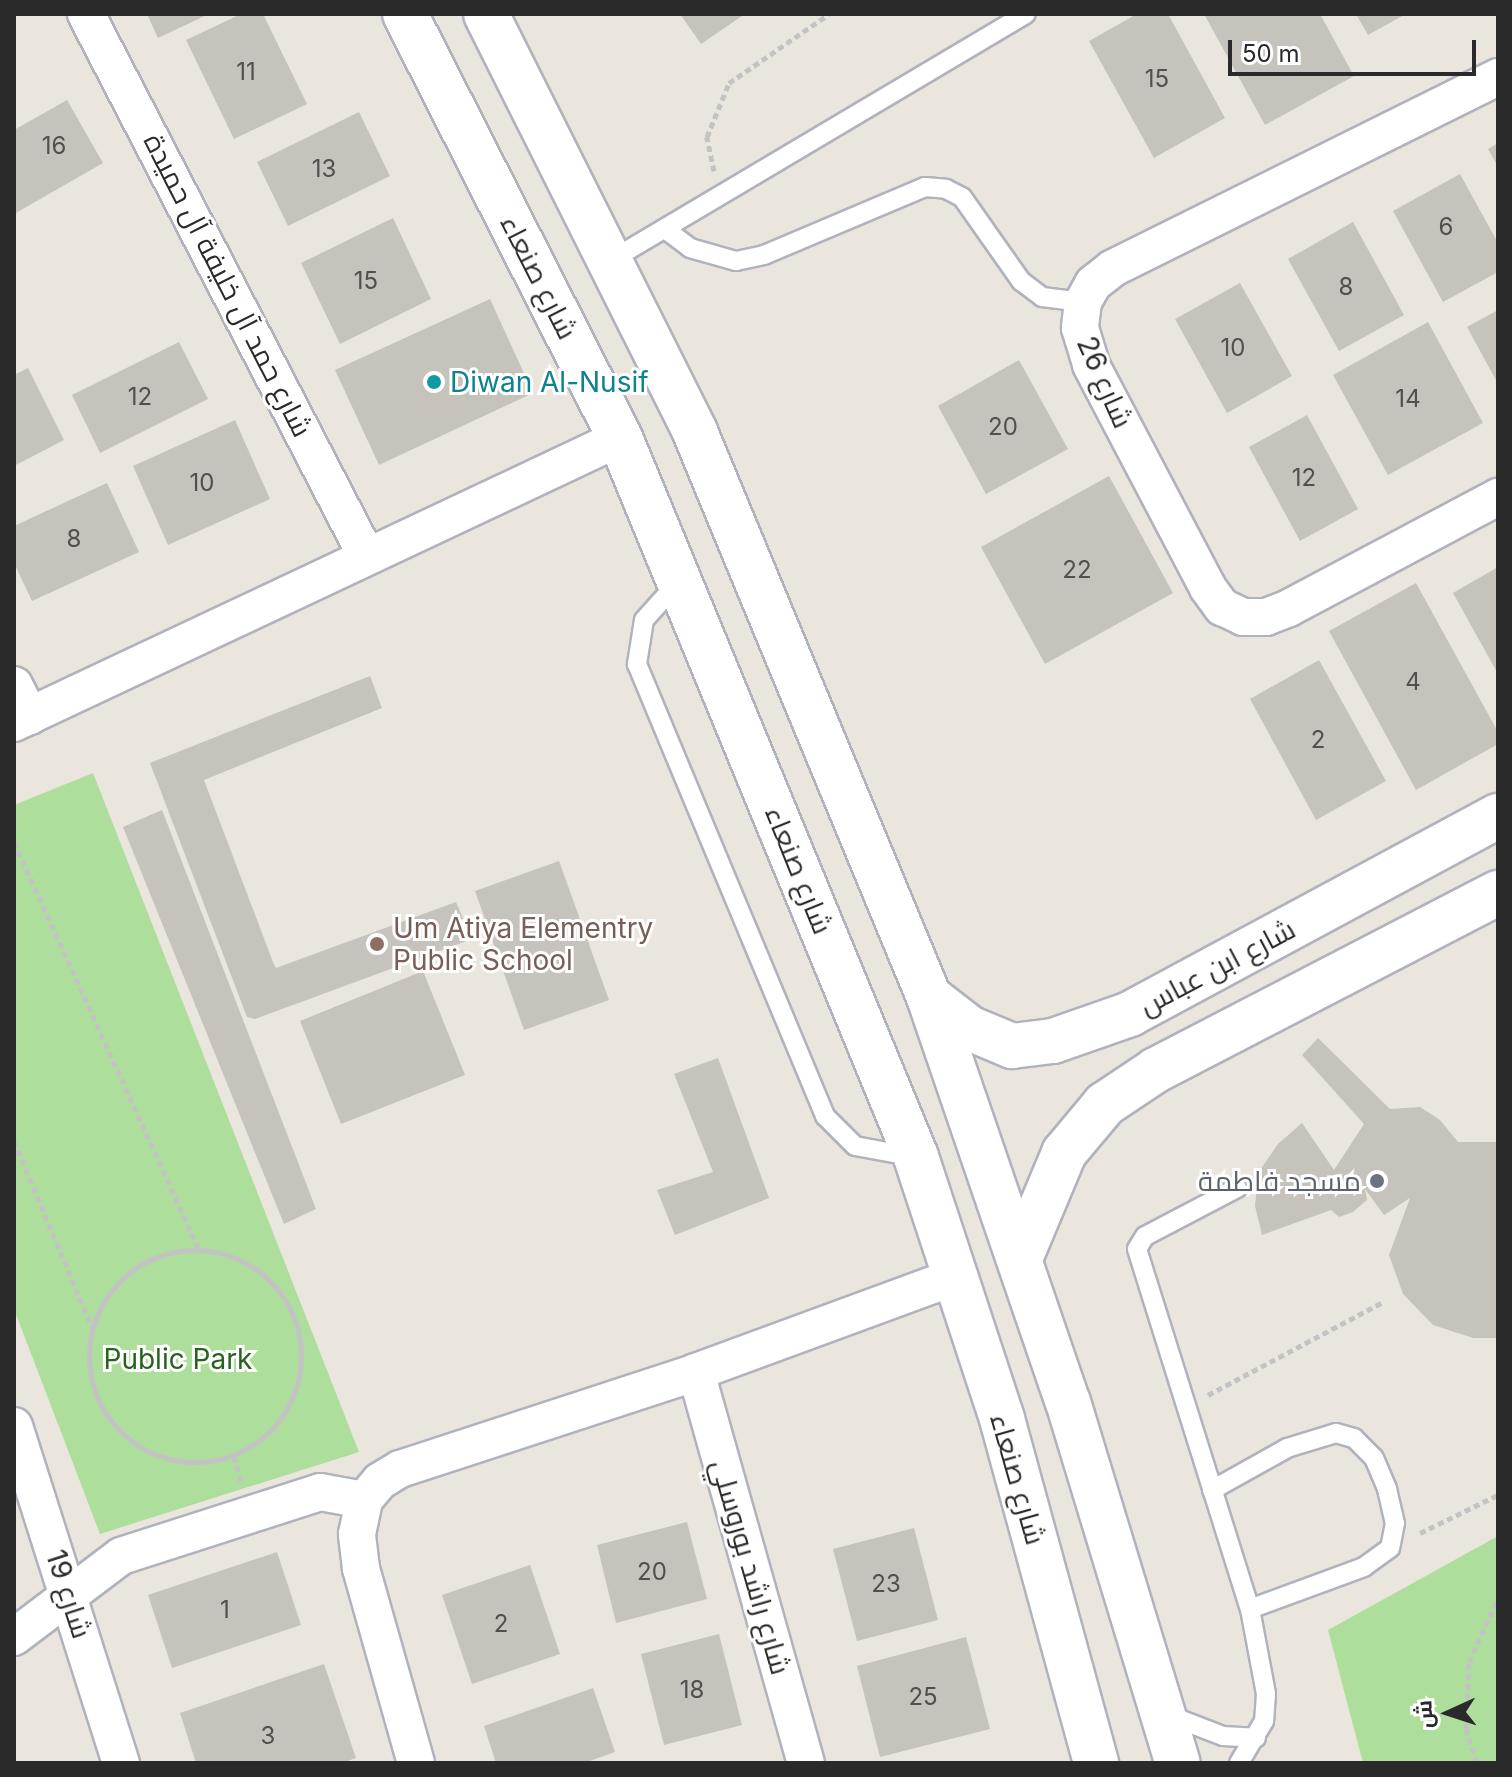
<!DOCTYPE html>
<html>
<head>
<meta charset="utf-8">
<style>
	body { margin:0 }
	#map { position:relative; width:1512px; height:1777px; overflow:hidden; background:#ebe6dd; font-family:Inter,Cairo,sans-serif }
	div>[style] { position:absolute }
	.green>* { inset:0; background:#adde9c }
	.building>* { inset:0; background:#c6c3bc }
	.path>* { height:5px; margin-top:-2.5px; transform-origin:0; background:repeating-linear-gradient(90deg,#c3c3c3 0 6px,transparent 0 10px) }
	.path>.ring { margin:-2.5px; padding:0; box-sizing:content-box; background:none; border:5px solid #c3c3c3; border-radius:50% }
	.roads { filter:drop-shadow(2px 0 #b0b2bd) drop-shadow(-2px 0 #b0b2bd) drop-shadow(0 2px #b0b2bd) drop-shadow(0 -2px #b0b2bd) }
	.lane>* { height:18px; margin:-9px; padding:0 9px; transform-origin:9px; border-radius:9px; background:#fff }
	.street>* { height:36px; margin:-18px; padding:0 18px; transform-origin:18px; border-radius:18px; background:#fff }
	.secondary>* { height:44px; margin:-22px; padding:0 22px; transform-origin:22px; border-radius:22px; background:#fff }
	.dots>* { width:22px; height:22px; translate:-50% -50%; box-sizing:border-box; border:4px solid #fff; border-radius:50% }
	span { translate:-50% -50%; white-space:nowrap; text-align:center; line-height:1.15; -webkit-text-stroke:6px #fff; paint-order:stroke }
	.number-label { font-size:24px; color:#51504e }
	.number-label span { -webkit-text-stroke-width:0 }
	.street-label { font-size:28px; color:#2a2a2a }
	.culture-label { font-size:28px; color:#0d838f }
	.left { translate:0 -50%; text-align:left }
	.education-label { font-size:28px; color:#785e54 }
	.worship-label { font-size:28px; color:#5b616d }
	.right { translate:-100% -50%; text-align:right }
	.park-label { font-size:28px; color:#27621e }
	.frame { position:absolute; inset:0; border:16px solid #2a2a2a; pointer-events:none }
	.north { position:absolute; left:1408px; top:1673px; width:80px; height:80px; -webkit-text-stroke:6px #fff; paint-order:stroke; rotate:267deg; font-size:22px; font-weight:700; line-height:32px; text-align:center; color:#2a2a2a }
	.north::after { content:''; display:block; margin:auto; width:28px; height:36px; background:#2a2a2a; clip-path:polygon(50% 0,100% 100%,50% 72%,0 100%) }
	.scale { position:absolute; left:1228px; top:40px; width:248px; height:36px; box-sizing:border-box; border:4px solid #2a2a2a; border-top:0; padding-left:10px; font-size:24px; line-height:28px; white-space:nowrap; color:#2a2a2a; -webkit-text-stroke:6px #fff; paint-order:stroke }
</style>
</head>
<body>
<div id="map">
	<div class="green">
		<div style="clip-path:polygon(93px 773px,359px 1452px,100px 1534px,14px 1309px,14px 805px)"></div>
		<div style="clip-path:polygon(1498px 1536px,1498px 1763px,1363px 1763px,1328px 1630px)"></div>
	</div>
	<div class="building">
		<div style="clip-path:polygon(147px 14px,209px 14px,158px 38px)"></div>
		<div style="clip-path:polygon(241px 14px,263px 14px,307px 104px,234px 139px,186px 40px)"></div>
		<div style="clip-path:polygon(680px 14px,745px 14px,701px 44px)"></div>
		<div style="clip-path:polygon(1137px 14px,1168px 14px,1225px 118px,1154px 158px,1089px 41px)"></div>
		<div style="clip-path:polygon(1204px 14px,1320px 14px,1354px 76px,1265px 125px)"></div>
		<div style="clip-path:polygon(1356px 14px,1406px 14px,1368px 35px)"></div>
		<div style="clip-path:polygon(67px 100px,103px 163px,14px 214px,14px 130px)"></div>
		<div style="clip-path:polygon(359px 112px,390px 176px,288px 226px,257px 162px)"></div>
		<div style="clip-path:polygon(1498px 143px,1498px 167px,1488px 149px)"></div>
		<div style="clip-path:polygon(1460px 174px,1498px 243px,1498px 272px,1443px 302px,1393px 211px)"></div>
		<div style="clip-path:polygon(393px 218px,431px 299px,340px 344px,301px 263px)"></div>
		<div style="clip-path:polygon(1353px 222px,1404px 315px,1339px 351px,1288px 259px)"></div>
		<div style="clip-path:polygon(1240px 283px,1292px 376px,1227px 413px,1175px 319px)"></div>
		<div style="clip-path:polygon(490px 299px,533px 393px,379px 465px,335px 370px)"></div>
		<div style="clip-path:polygon(1498px 310px,1498px 384px,1467px 327px)"></div>
		<div style="clip-path:polygon(1428px 322px,1483px 423px,1388px 475px,1333px 375px)"></div>
		<div style="clip-path:polygon(179px 342px,208px 399px,100px 453px,72px 395px)"></div>
		<div style="clip-path:polygon(1019px 360px,1068px 449px,986px 494px,938px 406px)"></div>
		<div style="clip-path:polygon(28px 368px,64px 440px,14px 466px,14px 375px)"></div>
		<div style="clip-path:polygon(1307px 415px,1358px 509px,1300px 541px,1249px 447px)"></div>
		<div style="clip-path:polygon(235px 420px,270px 499px,168px 545px,133px 466px)"></div>
		<div style="clip-path:polygon(1109px 476px,1173px 593px,1045px 664px,981px 547px)"></div>
		<div style="clip-path:polygon(107px 483px,139px 552px,32px 601px,14px 563px,14px 526px)"></div>
		<div style="clip-path:polygon(1498px 567px,1498px 674px,1453px 593px)"></div>
		<div style="clip-path:polygon(1416px 583px,1498px 732px,1498px 744px,1416px 790px,1329px 631px)"></div>
		<div style="clip-path:polygon(1319px 660px,1386px 781px,1316px 820px,1250px 699px)"></div>
		<div style="clip-path:polygon(370px 676px,382px 708px,204px 780px,273px 962px,276px 968px,456px 902px,472px 939px,255px 1019px,247px 1017px,150px 763px)"></div>
		<div style="clip-path:polygon(162px 810px,316px 1209px,284px 1224px,123px 827px)"></div>
		<div style="clip-path:polygon(559px 861px,609px 1000px,524px 1030px,475px 891px)"></div>
		<div style="clip-path:polygon(423px 971px,465px 1075px,341px 1124px,300px 1021px)"></div>
		<div style="clip-path:polygon(1318px 1038px,1390px 1109px,1420px 1107px,1440px 1120px,1458px 1142px,1498px 1142px,1498px 1338px,1473px 1338px,1433px 1325px,1403px 1294px,1389px 1255px,1410px 1198px,1384px 1215px,1365px 1189px,1367px 1200px,1353px 1212px,1339px 1217px,1331px 1210px,1262px 1235px,1255px 1206px,1258px 1173px,1278px 1144px,1302px 1123px,1334px 1170px,1364px 1124px,1302px 1055px)"></div>
		<div style="clip-path:polygon(718px 1058px,769px 1198px,675px 1235px,657px 1190px,713px 1172px,674px 1074px)"></div>
		<div style="clip-path:polygon(687px 1522px,707px 1599px,616px 1623px,597px 1545px)"></div>
		<div style="clip-path:polygon(914px 1528px,938px 1620px,857px 1641px,833px 1549px)"></div>
		<div style="clip-path:polygon(277px 1552px,301px 1625px,172px 1668px,148px 1595px)"></div>
		<div style="clip-path:polygon(530px 1565px,560px 1654px,472px 1684px,442px 1595px)"></div>
		<div style="clip-path:polygon(719px 1634px,742px 1725px,664px 1745px,641px 1654px)"></div>
		<div style="clip-path:polygon(966px 1637px,990px 1729px,880px 1757px,857px 1666px)"></div>
		<div style="clip-path:polygon(324px 1664px,356px 1758px,342px 1763px,196px 1763px,180px 1713px)"></div>
		<div style="clip-path:polygon(593px 1688px,615px 1752px,584px 1763px,496px 1763px,484px 1726px)"></div>
	</div>
	<div class="path">
		<div style="left:714px;top:171px;width:35px;rotate:-102deg"></div>
		<div style="left:707px;top:137px;width:58px;rotate:-67.8deg"></div>
		<div style="left:729px;top:83px;width:121px;rotate:-34.6deg"></div>
		<div style="left:14px;top:842px;width:446px;rotate:65.6deg"></div>
		<div style="left:14px;top:1141px;width:205px;rotate:67.3deg"></div>
		<div class="ring" style="left:89px;top:1250px;width:207px;height:207px"></div>
		<div style="left:1208px;top:1395px;width:198px;rotate:-28deg"></div>
		<div style="left:234px;top:1456px;width:28px;rotate:75deg"></div>
		<div style="left:1420px;top:1533px;width:87px;rotate:-26deg"></div>
		<div style="left:1477px;top:1763px;width:36px;rotate:-108deg"></div>
		<div style="left:1466px;top:1729px;width:67px;rotate:-87.4deg"></div>
		<div style="left:1469px;top:1662px;width:70px;rotate:-65.6deg"></div>
	</div>
	<div class="roads">
		<div class="lane">
			<div style="left:665px;top:229px;width:31px;rotate:37deg"></div>
			<div style="left:690px;top:248px;width:48px;rotate:15.8deg"></div>
			<div style="left:736px;top:261px;width:29px;rotate:-12deg"></div>
			<div style="left:764px;top:255px;width:175px;rotate:-22.9deg"></div>
			<div style="left:925px;top:187px;width:21px;rotate:5deg"></div>
			<div style="left:946px;top:189px;width:18px;rotate:27deg"></div>
			<div style="left:962px;top:197px;width:103px;rotate:54.9deg"></div>
			<div style="left:1021px;top:281px;width:26px;rotate:37deg"></div>
			<div style="left:1042px;top:297px;width:41px;rotate:7deg"></div>
			<div style="left:613px;top:259px;width:480px;rotate:-30.7deg"></div>
			<div style="left:679px;top:581px;width:52px;rotate:131.9deg"></div>
			<div style="left:644px;top:620px;width:45px;rotate:99deg"></div>
			<div style="left:637px;top:664px;width:490px;rotate:67.4deg"></div>
			<div style="left:825px;top:1116px;width:42px;rotate:45deg"></div>
			<div style="left:855px;top:1146px;width:61px;rotate:10.4deg"></div>
			<div style="left:1237px;top:1188px;width:104px;rotate:152.4deg"></div>
			<div style="left:1145px;top:1236px;width:15px;rotate:122deg"></div>
			<div style="left:1137px;top:1249px;width:377px;rotate:72.6deg"></div>
			<div style="left:1250px;top:1609px;width:86px;rotate:79.3deg"></div>
			<div style="left:1266px;top:1694px;width:27px;rotate:94deg"></div>
			<div style="left:1264px;top:1721px;width:49px;rotate:120.8deg"></div>
			<div style="left:1212px;top:1490px;width:86px;rotate:-29.2deg"></div>
			<div style="left:1287px;top:1448px;width:51px;rotate:-17deg"></div>
			<div style="left:1336px;top:1433px;width:19px;rotate:16deg"></div>
			<div style="left:1354px;top:1438px;width:28px;rotate:45deg"></div>
			<div style="left:1374px;top:1458px;width:34px;rotate:67deg"></div>
			<div style="left:1387px;top:1489px;width:35px;rotate:77deg"></div>
			<div style="left:1395px;top:1523px;width:25px;rotate:101deg"></div>
			<div style="left:1390px;top:1548px;width:32px;rotate:144deg"></div>
			<div style="left:1364px;top:1567px;width:121px;rotate:159.8deg"></div>
			<div style="left:1171px;top:1716px;width:56px;rotate:21deg"></div>
			<div style="left:1223px;top:1736px;width:33px;rotate:3deg"></div>
		</div>
		<div class="street">
			<div style="left:86px;top:14px;width:611px;rotate:62.64deg"></div>
			<div style="left:1498px;top:77px;width:431px;rotate:153.6deg"></div>
			<div style="left:1112px;top:269px;width:24px;rotate:142deg"></div>
			<div style="left:1093px;top:284px;width:21px;rotate:119deg"></div>
			<div style="left:1083px;top:302px;width:26px;rotate:97deg"></div>
			<div style="left:1080px;top:328px;width:39px;rotate:73deg"></div>
			<div style="left:1091px;top:365px;width:252px;rotate:62.3deg"></div>
			<div style="left:1208px;top:588px;width:24px;rotate:54deg"></div>
			<div style="left:1222px;top:607px;width:23px;rotate:25deg"></div>
			<div style="left:1243px;top:617px;width:23px"></div>
			<div style="left:1266px;top:617px;width:25px;rotate:-21deg"></div>
			<div style="left:1289px;top:608px;width:237px;rotate:-28deg"></div>
			<div style="left:14px;top:685px;width:35px;rotate:63deg"></div>
			<div style="left:14px;top:723px;width:670px;rotate:-25.19deg"></div>
			<div style="left:696px;top:1372px;width:406px;rotate:74.3deg"></div>
			<div style="left:14px;top:1426px;width:354px;rotate:72.4deg"></div>
			<div style="left:14px;top:1637px;width:134px;rotate:-37.1deg"></div>
			<div style="left:121px;top:1556px;width:209px;rotate:-17.8deg"></div>
			<div style="left:320px;top:1492px;width:45px;rotate:10.3deg"></div>
			<div style="left:416px;top:1763px;width:203px;rotate:-105.8deg"></div>
			<div style="left:361px;top:1568px;width:34px;rotate:-97deg"></div>
			<div style="left:357px;top:1534px;width:35px;rotate:-78deg"></div>
			<div style="left:364px;top:1500px;width:25px;rotate:-50deg"></div>
			<div style="left:380px;top:1481px;width:23px;rotate:-31deg"></div>
			<div style="left:400px;top:1469px;width:311px;rotate:-18.1deg"></div>
			<div style="left:696px;top:1372px;width:280px;rotate:-20.2deg"></div>
		</div>
		<div class="secondary">
			<div style="left:405px;top:14px;width:475px;rotate:63.1deg"></div>
			<div style="left:620px;top:438px;width:778px;rotate:67.62deg"></div>
			<div style="left:916px;top:1157px;width:276px;rotate:71.8deg"></div>
			<div style="left:1002px;top:1419px;width:357px;rotate:74.7deg"></div>
			<div style="left:486px;top:14px;width:467px;rotate:63.4deg"></div>
			<div style="left:695px;top:432px;width:612px;rotate:67.5deg"></div>
			<div style="left:929px;top:997px;width:428px;rotate:71.1deg"></div>
			<div style="left:1068px;top:1402px;width:377px;rotate:73.1deg"></div>
			<div style="left:929px;top:997px;width:51px;rotate:37.8deg"></div>
			<div style="left:969px;top:1028px;width:47px;rotate:22.7deg"></div>
			<div style="left:1012px;top:1046px;width:41px;rotate:-7deg"></div>
			<div style="left:1053px;top:1041px;width:82px;rotate:-19.3deg"></div>
			<div style="left:1130px;top:1014px;width:418px;rotate:-28.3deg"></div>
			<div style="left:1021px;top:1256px;width:112px;rotate:-67.3deg"></div>
			<div style="left:1064px;top:1153px;width:64px;rotate:-50.1deg"></div>
			<div style="left:1105px;top:1104px;width:61px;rotate:-33.7deg"></div>
			<div style="left:1156px;top:1070px;width:385px;rotate:-27.4deg"></div>
		</div>
	</div>
	<div class="dots">
		<div style="left:434px;top:382px;background:#0f9aa8"></div>
		<div style="left:377px;top:944px;background:#8d6e63"></div>
		<div style="left:1377px;top:1181px;background:#6b7280"></div>
	</div>
	<div class="number-label">
		<span style="left:246px;top:72px">11</span>
		<span style="left:1157px;top:79px">15</span>
		<span style="left:54px;top:146px">16</span>
		<span style="left:324px;top:169px">13</span>
		<span style="left:1446px;top:227px">6</span>
		<span style="left:366px;top:281px">15</span>
		<span style="left:1346px;top:287px">8</span>
		<span style="left:1233px;top:348px">10</span>
		<span style="left:140px;top:397px">12</span>
		<span style="left:1408px;top:399px">14</span>
		<span style="left:1003px;top:427px">20</span>
		<span style="left:1304px;top:478px">12</span>
		<span style="left:202px;top:483px">10</span>
		<span style="left:74px;top:539px">8</span>
		<span style="left:1077px;top:570px">22</span>
		<span style="left:1413px;top:682px">4</span>
		<span style="left:1318px;top:740px">2</span>
		<span style="left:652px;top:1572px">20</span>
		<span style="left:886px;top:1584px">23</span>
		<span style="left:225px;top:1610px">1</span>
		<span style="left:501px;top:1624px">2</span>
		<span style="left:692px;top:1690px">18</span>
		<span style="left:923px;top:1697px">25</span>
		<span style="left:268px;top:1736px">3</span>
	</div>
	<div class="street-label">
		<span style="left:539px;top:277px;rotate:63deg">شارع صنعاء</span>
		<span style="left:228px;top:285px;rotate:63deg">شارع حمد آل خليفة آل حميدة</span>
		<span style="left:1105px;top:382px;rotate:66deg">شارع 26</span>
		<span style="left:799px;top:870px;rotate:68deg">شارع صنعاء</span>
		<span style="left:1217px;top:967px;rotate:-28deg">شارع ابن عباس</span>
		<span style="left:1018px;top:1479px;rotate:74deg">شارع صنعاء</span>
		<span style="left:751px;top:1567px;rotate:74deg">شارع راشد بوروسلي</span>
		<span style="left:69px;top:1594px;rotate:72deg">شارع 19</span>
	</div>
	<div class="culture-label">
		<span class="left" style="left:450px;top:382px">Diwan Al-Nusif</span>
	</div>
	<div class="education-label">
		<span class="left" style="left:393px;top:944px">Um Atiya Elementry<br>Public School</span>
	</div>
	<div class="worship-label">
		<span class="right" style="left:1361px;top:1181px">مسجد فاطمة</span>
	</div>
	<div class="park-label">
		<span style="left:178px;top:1359px">Public Park</span>
	</div>
	<div class="frame"></div>
	<div class="north">ش</div>
	<div class="scale">50 m</div>
</div>
</body>
</html>
